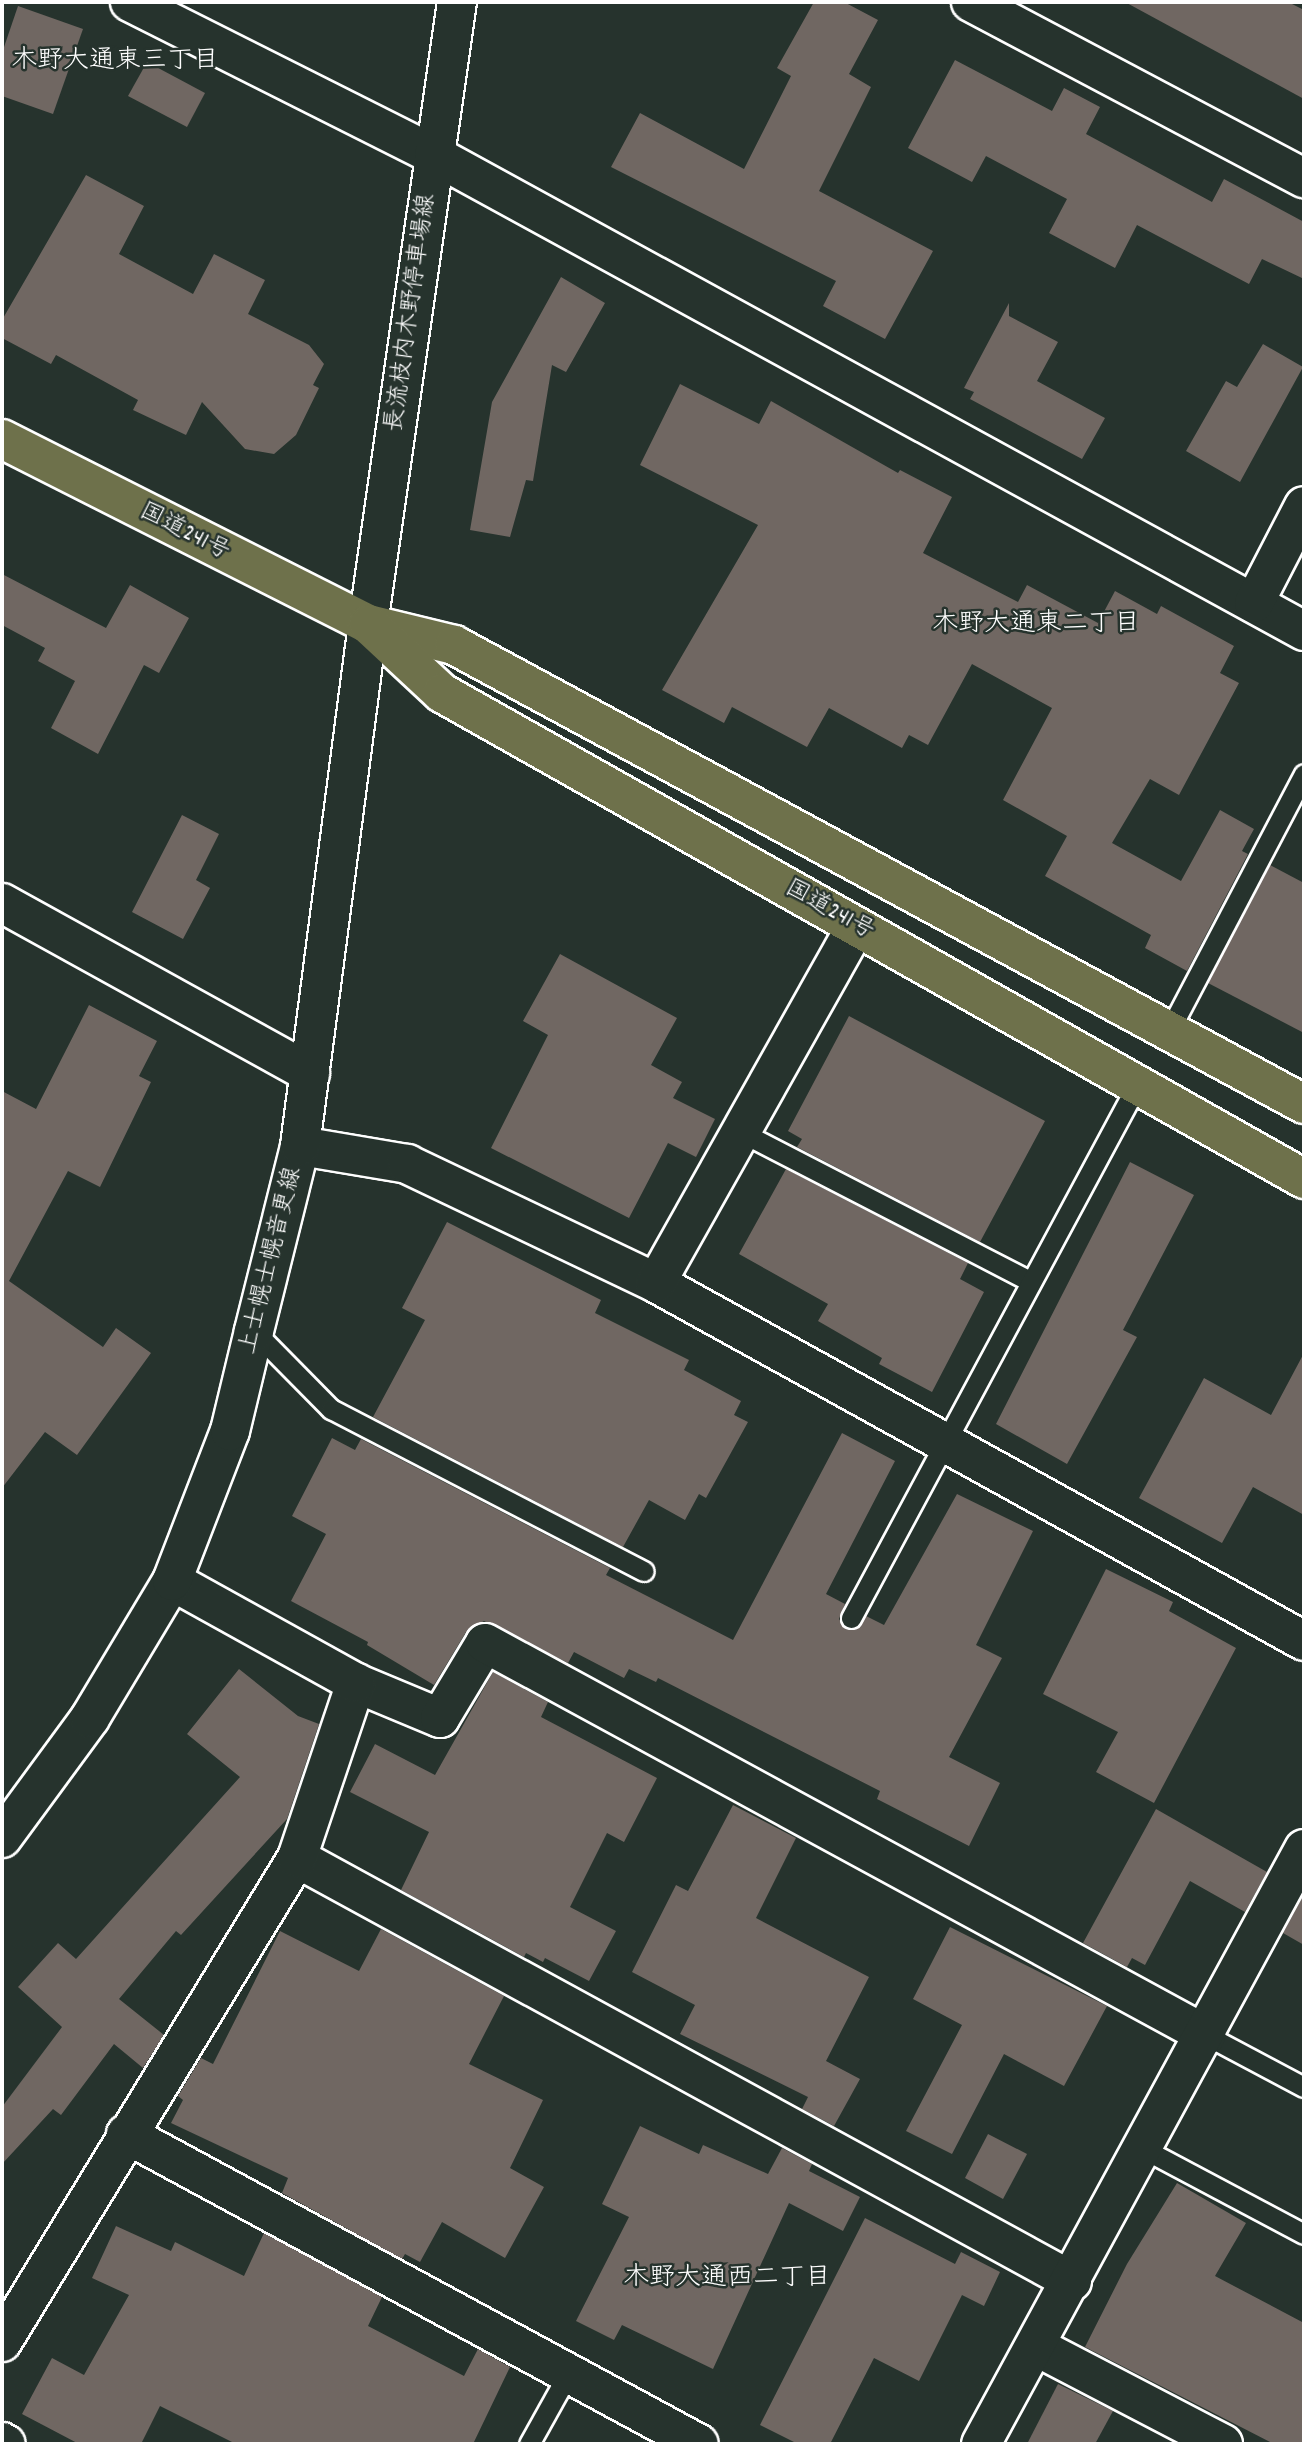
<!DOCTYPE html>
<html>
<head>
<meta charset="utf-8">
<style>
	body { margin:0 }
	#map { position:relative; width:1306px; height:2446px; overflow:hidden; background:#26332d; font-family:Dekko,"Klee One",sans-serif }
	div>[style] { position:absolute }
	.building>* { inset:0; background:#706762 }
	.roads { filter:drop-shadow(2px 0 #fff) drop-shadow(-2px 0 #fff) drop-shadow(0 2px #fff) drop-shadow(0 -2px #fff) }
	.lane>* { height:19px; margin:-9.5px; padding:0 9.5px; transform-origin:9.5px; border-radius:9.5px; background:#26332d }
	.street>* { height:38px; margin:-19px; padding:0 19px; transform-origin:19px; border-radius:19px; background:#26332d }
	.secondary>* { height:38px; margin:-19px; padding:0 19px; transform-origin:19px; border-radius:19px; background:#26332d }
	.highway>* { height:38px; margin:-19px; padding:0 19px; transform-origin:19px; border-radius:19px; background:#6e714b }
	span { translate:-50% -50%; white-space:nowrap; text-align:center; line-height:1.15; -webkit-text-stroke:5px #26332d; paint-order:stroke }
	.street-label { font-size:24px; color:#fff }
	.neighbourhood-label { font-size:26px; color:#fff }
	.frame { position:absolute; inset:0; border:4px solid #fff; pointer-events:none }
</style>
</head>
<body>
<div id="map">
	<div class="building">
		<div style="clip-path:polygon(814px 2px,844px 2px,878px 20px,849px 74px,871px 87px,819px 191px,933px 251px,885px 339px,823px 306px,836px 281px,611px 167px,640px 113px,744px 169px,791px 76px,777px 68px)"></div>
		<div style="clip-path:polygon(1125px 2px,1288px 2px,1304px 10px,1304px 99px)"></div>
		<div style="clip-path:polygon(18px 6px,83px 29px,53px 114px,2px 96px,2px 53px)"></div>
		<div style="clip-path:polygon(955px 60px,1052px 111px,1064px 88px,1100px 107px,1086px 134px,1212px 202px,1224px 179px,1304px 222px,1304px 279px,1262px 259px,1249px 284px,1137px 225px,1115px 268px,1049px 233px,1067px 199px,986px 156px,972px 182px,908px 148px)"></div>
		<div style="clip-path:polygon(147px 62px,205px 93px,187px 127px,128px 96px)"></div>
		<div style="clip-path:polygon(86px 175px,144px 206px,119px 254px,193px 294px,214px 254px,265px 280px,248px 314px,309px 345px,324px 364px,313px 385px,319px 388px,296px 435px,274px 454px,245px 449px,202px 402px,186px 435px,133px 410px,138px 400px,56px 355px,51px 364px,2px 338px,2px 320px)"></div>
		<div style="clip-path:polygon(561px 277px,605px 303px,566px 372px,552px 365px,533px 481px,526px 480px,510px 537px,470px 530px,492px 402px)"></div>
		<div style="clip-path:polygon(1009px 303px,1009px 316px,1058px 342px,1037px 381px,1105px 418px,1082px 459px,970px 399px,974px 392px,964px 388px)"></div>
		<div style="clip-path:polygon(1263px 344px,1303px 367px,1240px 482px,1186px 451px,1226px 381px,1237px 387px)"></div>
		<div style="clip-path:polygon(680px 384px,759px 424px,771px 401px,898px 473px,900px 470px,952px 497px,923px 553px,1018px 602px,1027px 585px,1098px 623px,1115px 591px,1157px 614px,1161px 606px,1234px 646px,1220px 673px,1239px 683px,1179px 795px,1150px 779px,1112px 843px,1181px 881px,1220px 810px,1254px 829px,1242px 851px,1248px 854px,1187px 971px,1145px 948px,1151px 935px,1045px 876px,1067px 836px,1003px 800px,1052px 708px,972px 664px,928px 745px,909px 735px,902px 748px,829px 708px,807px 747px,732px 707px,724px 723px,662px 690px,758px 525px,640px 465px)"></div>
		<div style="clip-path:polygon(2px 574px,106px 628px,130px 585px,189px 618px,159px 673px,144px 665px,98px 754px,51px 728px,75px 681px,38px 661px,45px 648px,2px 625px)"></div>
		<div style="clip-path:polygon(182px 815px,219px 834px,196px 880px,210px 888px,183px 939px,132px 912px)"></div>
		<div style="clip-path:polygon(1270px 865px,1304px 883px,1304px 1033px,1208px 983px)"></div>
		<div style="clip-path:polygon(560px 954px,677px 1018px,651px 1065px,682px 1082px,673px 1098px,715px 1119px,696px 1157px,668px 1143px,629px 1218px,491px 1148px,548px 1035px,523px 1021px)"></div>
		<div style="clip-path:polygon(89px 1005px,157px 1041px,139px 1076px,151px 1082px,100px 1187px,68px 1171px,9px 1281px,103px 1347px,116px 1328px,151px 1353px,77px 1455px,45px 1432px,2px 1488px,2px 1091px,36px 1109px)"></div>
		<div style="clip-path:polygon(849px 1016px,1045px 1121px,980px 1242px,797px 1147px,802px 1139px,788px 1131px)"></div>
		<div style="clip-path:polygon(1130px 1162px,1194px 1195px,1123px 1330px,1137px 1337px,1067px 1464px,996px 1424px)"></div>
		<div style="clip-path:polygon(786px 1169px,968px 1263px,960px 1279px,984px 1292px,932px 1392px,879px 1364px,882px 1358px,818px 1321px,828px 1304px,739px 1254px)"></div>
		<div style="clip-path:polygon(447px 1222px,601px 1300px,595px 1313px,689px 1360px,684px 1370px,741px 1401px,734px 1415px,748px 1422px,706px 1498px,699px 1494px,685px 1520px,649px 1500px,623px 1547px,373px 1417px,425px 1320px,402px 1308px)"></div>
		<div style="clip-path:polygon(1304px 1353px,1304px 1515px,1253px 1487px,1222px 1543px,1139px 1498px,1204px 1378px,1271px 1415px)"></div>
		<div style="clip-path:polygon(842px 1433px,895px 1461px,826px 1594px,845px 1604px,839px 1619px,846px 1629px,858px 1628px,866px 1616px,884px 1625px,957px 1494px,1033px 1531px,976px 1645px,1002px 1658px,949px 1757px,1000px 1783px,969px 1846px,877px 1799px,880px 1791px,658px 1678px,656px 1682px,629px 1669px,624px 1678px,574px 1652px,568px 1663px,484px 1621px,466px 1632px,434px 1685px,367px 1645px,368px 1642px,291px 1601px,326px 1534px,292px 1516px,332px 1438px,355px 1450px,361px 1439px,610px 1568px,606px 1575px,733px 1640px)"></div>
		<div style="clip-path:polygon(1106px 1569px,1173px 1602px,1169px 1611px,1236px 1648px,1154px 1803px,1096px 1772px,1118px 1732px,1043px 1694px)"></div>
		<div style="clip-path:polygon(239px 1669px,298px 1716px,319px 1724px,287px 1819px,181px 1935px,176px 1931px,119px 1999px,164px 2035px,143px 2068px,114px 2044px,61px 2115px,53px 2109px,2px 2164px,2px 2107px,62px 2027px,18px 1987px,58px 1943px,76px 1959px,240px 1777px,187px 1734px)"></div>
		<div style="clip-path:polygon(493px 1672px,548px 1702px,541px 1717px,657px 1778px,624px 1842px,607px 1833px,570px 1907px,616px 1931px,589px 1981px,545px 1958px,543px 1962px,526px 1953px,524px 1957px,401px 1890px,429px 1832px,350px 1792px,375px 1744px,435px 1775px)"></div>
		<div style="clip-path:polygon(733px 1805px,796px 1838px,756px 1918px,869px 1977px,826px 2061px,860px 2079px,834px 2126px,802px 2109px,808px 2097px,680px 2034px,695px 2005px,632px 1972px,676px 1885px,688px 1891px)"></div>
		<div style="clip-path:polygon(1156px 1809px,1267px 1872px,1245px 1912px,1190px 1881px,1145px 1965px,1132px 1958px,1127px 1967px,1083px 1943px)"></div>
		<div style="clip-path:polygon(1304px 1894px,1304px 1945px,1283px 1933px)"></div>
		<div style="clip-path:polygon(950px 1927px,1107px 2006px,1064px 2086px,1004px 2054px,952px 2154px,906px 2131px,962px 2025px,913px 1999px)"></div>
		<div style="clip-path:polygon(381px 1929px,504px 1996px,469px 2064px,543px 2100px,510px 2168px,544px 2187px,505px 2258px,442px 2222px,420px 2262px,405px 2254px,402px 2259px,282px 2193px,288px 2178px,171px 2123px,183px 2100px,178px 2096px,201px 2058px,213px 2064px,280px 1931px,359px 1971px)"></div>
		<div style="clip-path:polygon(640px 2126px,699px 2154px,703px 2145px,768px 2174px,782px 2148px,812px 2164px,809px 2171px,860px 2197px,843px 2231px,789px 2203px,713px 2369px,622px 2325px,614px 2340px,576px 2321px,629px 2217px,602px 2204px)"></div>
		<div style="clip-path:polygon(988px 2134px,1027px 2154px,1003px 2199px,965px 2178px)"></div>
		<div style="clip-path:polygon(1177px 2183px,1246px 2223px,1215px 2276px,1304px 2323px,1304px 2444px,1274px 2444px,1085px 2347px,1127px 2264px)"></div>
		<div style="clip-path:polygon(865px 2218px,955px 2264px,961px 2252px,1000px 2272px,984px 2306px,962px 2295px,919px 2381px,874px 2358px,830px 2444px,798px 2444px,760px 2425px)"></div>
		<div style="clip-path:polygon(116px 2226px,171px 2251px,175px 2242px,244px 2276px,264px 2233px,382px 2297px,368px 2326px,464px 2376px,478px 2349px,510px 2367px,473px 2444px,236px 2444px,160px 2406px,141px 2444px,79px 2444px,22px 2414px,52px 2358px,84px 2375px,129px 2295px,92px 2278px)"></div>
		<div style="clip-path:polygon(1058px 2384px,1113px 2411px,1095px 2444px,1027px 2444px)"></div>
	</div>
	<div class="roads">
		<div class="lane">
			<div style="left:1169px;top:1031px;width:290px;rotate:-62.3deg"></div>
			<div style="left:741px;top:1132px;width:326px;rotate:27.3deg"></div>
			<div style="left:254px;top:1331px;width:110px;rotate:45.4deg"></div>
			<div style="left:331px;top:1409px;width:352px;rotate:27.4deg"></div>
			<div style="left:851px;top:1618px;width:605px;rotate:-61.78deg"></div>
			<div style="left:1206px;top:2035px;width:111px;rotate:28deg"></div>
			<div style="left:1144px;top:2149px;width:181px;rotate:28deg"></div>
			<div style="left:529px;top:2444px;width:80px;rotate:-60.9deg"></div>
		</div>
		<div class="street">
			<div style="left:130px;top:2px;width:340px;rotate:26.7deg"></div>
			<div style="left:434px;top:155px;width:992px;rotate:28.68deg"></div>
			<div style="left:971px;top:2px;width:377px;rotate:27.9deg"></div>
			<div style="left:1254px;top:603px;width:109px;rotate:-62.7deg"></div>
			<div style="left:2px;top:903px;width:352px;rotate:28.9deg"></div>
			<div style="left:300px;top:1146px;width:109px;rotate:9.5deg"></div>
			<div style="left:407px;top:1164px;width:276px;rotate:25.5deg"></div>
			<div style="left:656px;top:1283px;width:740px;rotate:28.92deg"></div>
			<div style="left:356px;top:1683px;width:91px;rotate:22.6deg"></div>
			<div style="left:440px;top:1718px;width:87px;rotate:-59deg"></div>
			<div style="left:485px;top:1643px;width:821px;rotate:28.53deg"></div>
			<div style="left:297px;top:1858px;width:883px;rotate:28.63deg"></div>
			<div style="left:126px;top:2134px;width:651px;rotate:28.41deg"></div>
			<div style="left:2px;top:2342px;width:567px;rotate:-58.64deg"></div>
			<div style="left:297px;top:1858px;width:185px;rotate:-71.4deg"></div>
			<div style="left:356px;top:1683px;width:210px;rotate:-151deg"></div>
			<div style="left:1035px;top:2346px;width:212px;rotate:27.5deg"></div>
			<div style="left:2px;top:2442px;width:4px;rotate:27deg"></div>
			<div style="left:981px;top:2444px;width:677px;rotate:-61.5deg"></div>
		</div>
		<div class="secondary">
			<div style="left:656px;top:1283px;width:408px;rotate:-60.7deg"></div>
			<div style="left:2px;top:1838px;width:149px;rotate:-53.7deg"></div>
			<div style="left:90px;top:1718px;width:160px;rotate:-59.1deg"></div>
			<div style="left:172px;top:1581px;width:161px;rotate:-68.9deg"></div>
			<div style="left:230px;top:1431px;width:103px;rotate:-76.5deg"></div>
			<div style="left:254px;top:1331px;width:191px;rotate:-76deg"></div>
			<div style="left:300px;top:1146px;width:526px;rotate:-82.58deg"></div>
			<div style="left:368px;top:624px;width:628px;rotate:-81.86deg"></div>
		</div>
		<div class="highway">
			<div style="left:2px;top:439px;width:410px;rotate:26.8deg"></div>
			<div style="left:368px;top:624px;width:89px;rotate:13.7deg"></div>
			<div style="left:454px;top:645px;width:966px;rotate:28.37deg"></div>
			<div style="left:369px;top:625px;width:100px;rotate:43deg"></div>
			<div style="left:442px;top:693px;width:990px;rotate:29.41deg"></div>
		</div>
	</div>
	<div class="street-label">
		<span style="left:412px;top:313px;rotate:-82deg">長流枝内木野停車場線</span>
		<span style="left:184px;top:533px;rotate:27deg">国道241号</span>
		<span style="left:829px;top:911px;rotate:29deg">国道241号</span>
		<span style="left:272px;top:1261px;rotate:-76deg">上士幌士幌音更線</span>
	</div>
	<div class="neighbourhood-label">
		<span style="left:115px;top:62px">木野大通東三丁目</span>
		<span style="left:1036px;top:625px">木野大通東二丁目</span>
		<span style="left:727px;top:2279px">木野大通西二丁目</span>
	</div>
	<div class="frame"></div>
</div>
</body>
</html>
